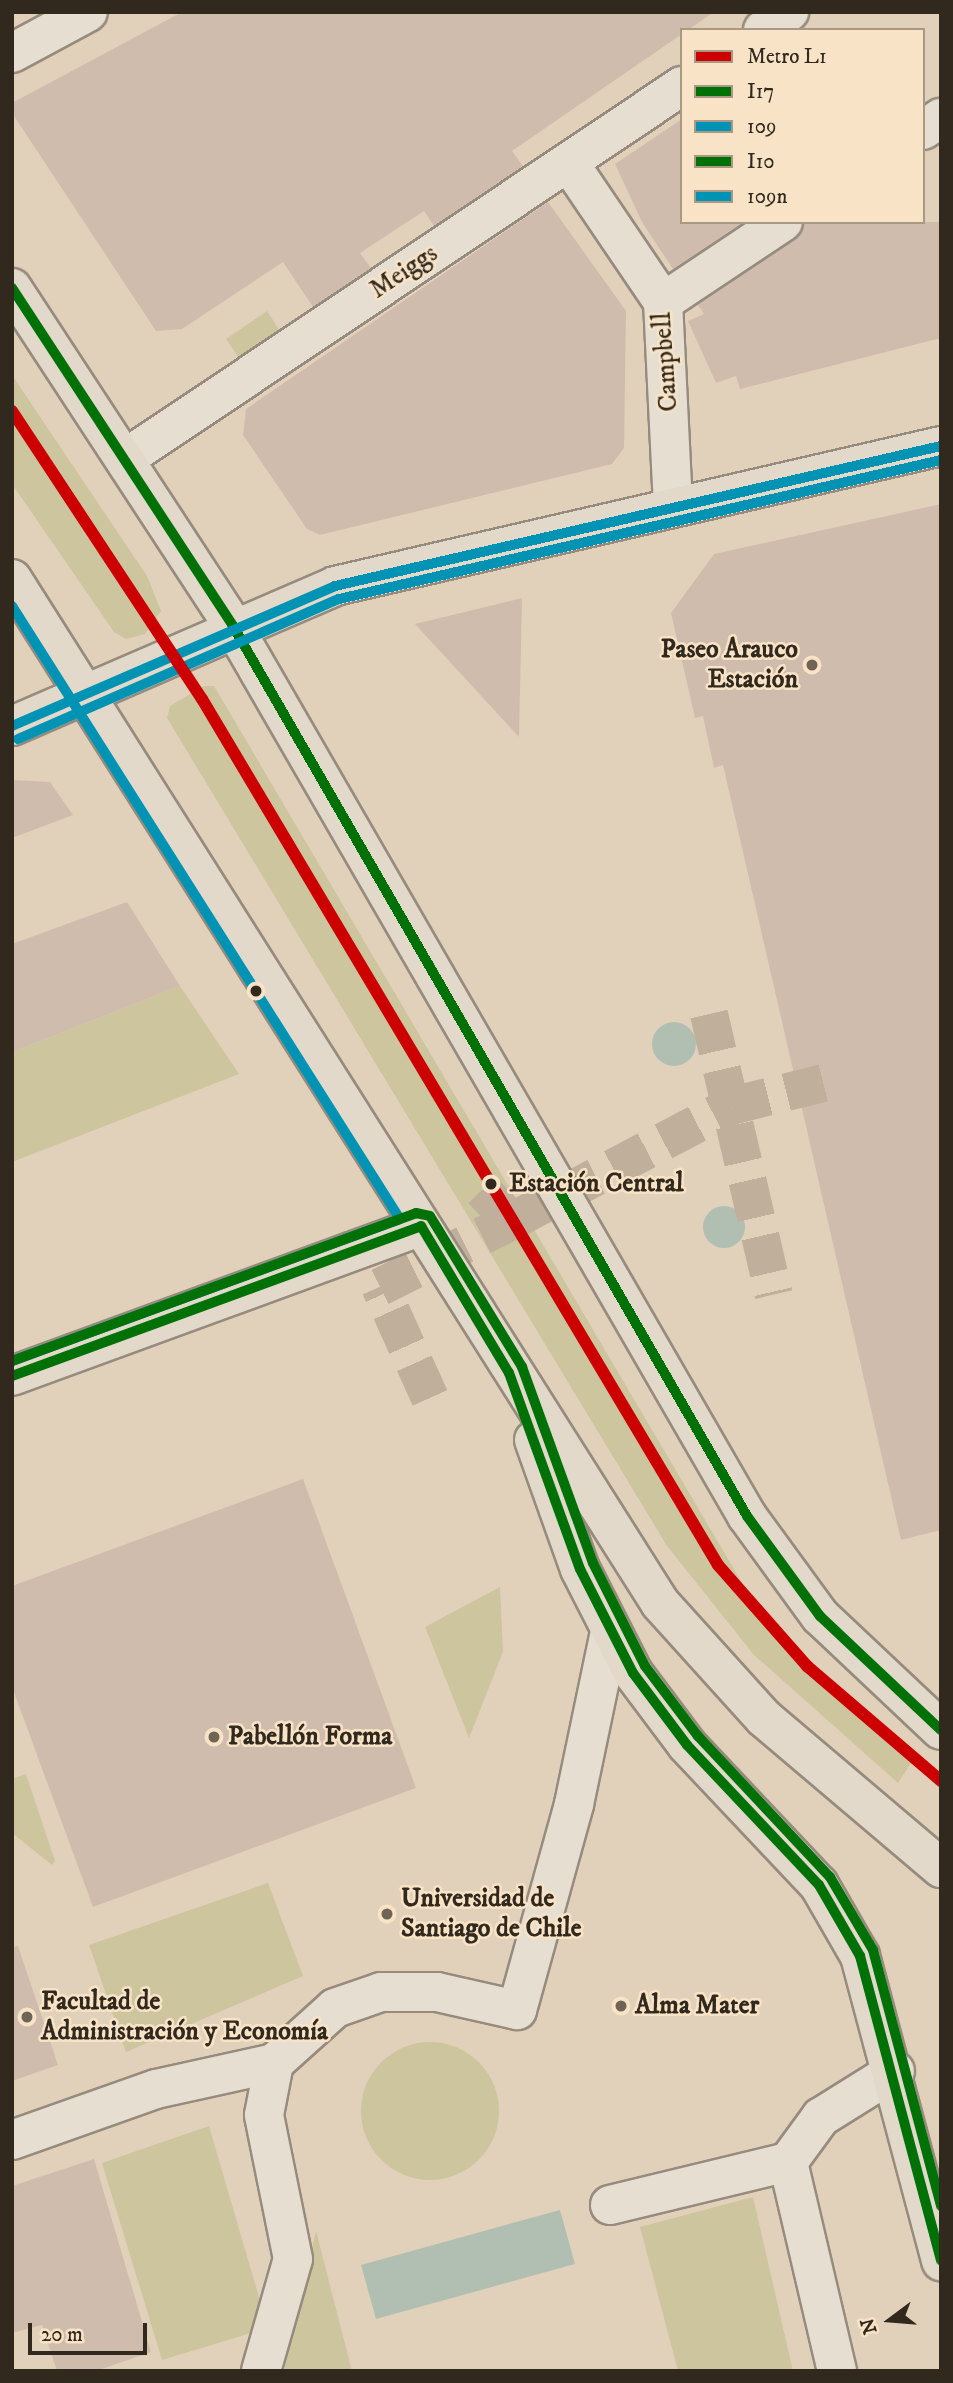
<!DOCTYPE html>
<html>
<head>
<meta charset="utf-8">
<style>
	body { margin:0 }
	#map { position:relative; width:953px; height:2383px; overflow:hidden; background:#e2d1ba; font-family:"IM FELL DW Pica",serif }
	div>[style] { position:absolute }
	.green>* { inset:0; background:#cdc59e }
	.round { border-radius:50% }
	.water>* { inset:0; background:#b1bfb2 }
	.building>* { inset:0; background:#d0bcad }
	.minor-tunnel>* { height:38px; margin-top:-19px; transform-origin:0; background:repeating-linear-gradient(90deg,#bfaf9b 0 38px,transparent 0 57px) }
	.roads { filter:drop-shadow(2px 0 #968b7d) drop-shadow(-2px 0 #968b7d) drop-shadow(0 2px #968b7d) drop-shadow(0 -2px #968b7d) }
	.minor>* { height:38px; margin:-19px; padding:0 19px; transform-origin:19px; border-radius:19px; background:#e7ded2 }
	.major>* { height:38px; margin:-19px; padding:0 19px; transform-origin:19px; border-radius:19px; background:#e2d9cb }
	.bus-1>* { height:10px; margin:-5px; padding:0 5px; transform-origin:5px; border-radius:5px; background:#007106 }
	.bus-2>* { height:10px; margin:-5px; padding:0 5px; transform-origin:5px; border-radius:5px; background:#0093b3 }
	.bus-3>* { height:10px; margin:-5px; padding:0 5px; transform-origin:5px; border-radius:5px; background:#007106 }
	.bus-4>* { height:10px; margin:-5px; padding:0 5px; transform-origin:5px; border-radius:5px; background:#0093b3 }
	.metro-1>* { height:12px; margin:-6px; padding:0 6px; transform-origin:6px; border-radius:6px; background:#c00 }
	.dots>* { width:19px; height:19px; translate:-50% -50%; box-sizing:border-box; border:4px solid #f8e3c6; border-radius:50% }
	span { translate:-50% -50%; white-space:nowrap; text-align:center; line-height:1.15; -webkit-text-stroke:5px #f8e3c6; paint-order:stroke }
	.street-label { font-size:26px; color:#32291e }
	.poi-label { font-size:26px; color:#32291e; font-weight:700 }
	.right { translate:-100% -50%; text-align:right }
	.left { translate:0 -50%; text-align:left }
	.stop-label { font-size:26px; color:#32291e; font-weight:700 }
	.frame { position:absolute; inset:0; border:14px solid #32291e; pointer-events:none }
	.legend { position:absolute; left:680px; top:28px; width:245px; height:196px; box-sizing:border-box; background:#f8e3c6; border:2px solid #a99983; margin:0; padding:9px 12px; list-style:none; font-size:21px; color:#32291e }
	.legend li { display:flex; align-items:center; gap:14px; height:35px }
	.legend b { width:35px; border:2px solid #a99983 }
	.north { position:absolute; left:855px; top:2285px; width:70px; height:70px; -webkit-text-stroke:5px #f8e3c6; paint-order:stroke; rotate:254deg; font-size:19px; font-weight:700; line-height:28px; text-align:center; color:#32291e }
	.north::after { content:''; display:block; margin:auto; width:24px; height:32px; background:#32291e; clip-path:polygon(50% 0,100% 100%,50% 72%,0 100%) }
	.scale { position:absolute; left:28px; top:2323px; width:119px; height:32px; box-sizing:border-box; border:4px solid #32291e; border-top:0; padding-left:9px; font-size:21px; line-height:24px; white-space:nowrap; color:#32291e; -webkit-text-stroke:5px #f8e3c6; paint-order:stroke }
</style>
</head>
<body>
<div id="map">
	<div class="green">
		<div style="clip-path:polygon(267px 311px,280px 331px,239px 358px,226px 339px)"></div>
		<div style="clip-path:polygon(12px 375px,147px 576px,161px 611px,145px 634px,126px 639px,114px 632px,12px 484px)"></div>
		<div style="clip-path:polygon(204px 686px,214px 686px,751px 1598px,798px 1651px,917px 1754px,898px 1783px,754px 1655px,667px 1546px,167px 718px,170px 706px)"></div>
		<div style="clip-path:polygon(180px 986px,239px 1074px,12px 1162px,12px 1052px)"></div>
		<div style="clip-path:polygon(500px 1587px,503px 1652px,469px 1738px,425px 1627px)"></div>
		<div style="clip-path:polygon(26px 1774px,55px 1861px,52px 1865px,12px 1833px,12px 1779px)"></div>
		<div style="clip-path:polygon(268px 1883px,303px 1976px,126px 2052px,89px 1945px)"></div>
		<div class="round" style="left:361px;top:2042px;width:138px;height:138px"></div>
		<div style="clip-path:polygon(209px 2126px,268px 2328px,162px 2360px,102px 2163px)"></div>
		<div style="clip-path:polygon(753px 2197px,793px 2371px,678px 2371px,640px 2227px)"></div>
		<div style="clip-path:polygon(316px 2231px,352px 2371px,284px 2371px)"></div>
	</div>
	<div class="water">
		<div class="round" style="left:652px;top:1022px;width:44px;height:44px"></div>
		<div class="round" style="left:703px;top:1206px;width:42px;height:42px"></div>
		<div style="clip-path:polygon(560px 2210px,575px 2264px,376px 2319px,361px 2265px)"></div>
	</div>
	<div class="building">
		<div style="clip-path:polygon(182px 12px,714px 12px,512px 151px,523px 166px,434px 226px,424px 211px,360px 253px,371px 268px,313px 307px,283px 262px,182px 329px,156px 331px,12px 113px,12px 103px)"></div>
		<div style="clip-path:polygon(682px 119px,682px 222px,743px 222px,673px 269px,642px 222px,615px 164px)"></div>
		<div style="clip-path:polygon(548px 202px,626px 311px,624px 448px,612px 464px,320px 535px,307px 529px,243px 435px,246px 409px)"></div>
		<div style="clip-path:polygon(805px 222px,941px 222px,941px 338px,740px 389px,736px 376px,716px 383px,688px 321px,704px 314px,698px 305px,795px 240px)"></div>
		<div style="clip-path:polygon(941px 504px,941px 1530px,901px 1540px,723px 765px,714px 768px,703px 716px,695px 718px,671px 613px,714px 554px)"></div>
		<div style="clip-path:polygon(522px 598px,519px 737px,415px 624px)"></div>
		<div style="clip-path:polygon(12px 780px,50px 782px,73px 815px,12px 838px)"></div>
		<div style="clip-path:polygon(127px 902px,180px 986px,12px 1052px,12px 944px)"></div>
		<div style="clip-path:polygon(303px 1479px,416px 1788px,93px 1907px,12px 1687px,12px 1586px)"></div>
		<div style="clip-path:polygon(18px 1946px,58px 2065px,12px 2081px,12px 1947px)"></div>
		<div style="clip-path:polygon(94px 2159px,151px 2352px,96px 2371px,57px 2371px,42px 2325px,12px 2333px,12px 2186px)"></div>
	</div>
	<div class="minor-tunnel">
		<div style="left:709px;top:1014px;width:288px;rotate:77deg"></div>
		<div style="left:482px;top:1190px;width:43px;rotate:45.9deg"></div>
		<div style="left:512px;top:1221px;width:247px;rotate:-27.7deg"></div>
		<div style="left:731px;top:1106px;width:107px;rotate:-14deg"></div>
		<div style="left:430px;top:1398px;width:122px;rotate:-114.2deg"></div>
		<div style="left:380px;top:1287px;width:148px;rotate:-26.6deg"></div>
	</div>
	<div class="roads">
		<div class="minor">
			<div style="left:763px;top:30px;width:32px;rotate:-35deg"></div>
			<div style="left:12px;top:53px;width:86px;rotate:-28.3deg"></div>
			<div style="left:923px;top:130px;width:22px;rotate:-34deg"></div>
			<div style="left:569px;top:163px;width:168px;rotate:55.9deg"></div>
			<div style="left:663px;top:302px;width:204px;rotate:87.2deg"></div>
			<div style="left:663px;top:302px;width:144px;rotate:-33.7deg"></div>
			<div style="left:126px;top:458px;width:669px;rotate:-33.79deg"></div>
			<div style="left:12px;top:2140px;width:153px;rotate:-19.5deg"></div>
			<div style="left:156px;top:2089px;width:121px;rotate:-12.4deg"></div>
			<div style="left:788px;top:2162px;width:215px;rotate:76.8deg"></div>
			<div style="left:610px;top:2205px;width:183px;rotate:-13.6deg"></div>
			<div style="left:788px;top:2162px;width:56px;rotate:-53.7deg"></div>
			<div style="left:821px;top:2117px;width:87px;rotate:-31.9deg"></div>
			<div style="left:261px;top:2371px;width:116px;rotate:-74.1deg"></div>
			<div style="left:293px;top:2259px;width:147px;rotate:-101.4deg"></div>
			<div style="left:264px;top:2115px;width:53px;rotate:-79.1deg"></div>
			<div style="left:274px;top:2063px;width:82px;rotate:-42deg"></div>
			<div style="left:335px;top:2008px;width:49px;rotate:-19.2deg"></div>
			<div style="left:381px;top:1992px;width:56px"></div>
			<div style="left:437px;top:1992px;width:82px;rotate:12.7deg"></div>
			<div style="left:517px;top:2010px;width:214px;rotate:-74.5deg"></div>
			<div style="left:574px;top:1804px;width:177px;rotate:-78.2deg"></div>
		</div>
		<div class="major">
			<div style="left:12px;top:288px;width:404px;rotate:56.8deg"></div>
			<div style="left:233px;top:626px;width:1028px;rotate:59.99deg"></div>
			<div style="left:747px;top:1516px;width:124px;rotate:53.9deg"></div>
			<div style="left:820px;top:1616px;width:166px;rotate:43.3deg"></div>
			<div style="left:12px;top:579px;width:1212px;rotate:57.67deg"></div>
			<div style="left:660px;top:1603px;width:155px;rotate:47.9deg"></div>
			<div style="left:764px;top:1718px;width:232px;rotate:40.3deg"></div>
			<div style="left:12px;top:726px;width:352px;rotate:-23.4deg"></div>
			<div style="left:335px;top:586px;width:622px;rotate:-13.01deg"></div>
			<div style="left:12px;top:1376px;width:436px;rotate:-20.1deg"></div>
			<div style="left:534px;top:1440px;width:137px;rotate:70.4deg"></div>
			<div style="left:580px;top:1569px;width:117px;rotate:63deg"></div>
			<div style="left:633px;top:1673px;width:90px;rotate:53.1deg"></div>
			<div style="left:687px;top:1745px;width:192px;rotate:46.7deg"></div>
			<div style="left:819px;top:1885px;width:82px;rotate:60deg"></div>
			<div style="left:860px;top:1956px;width:316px;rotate:75.1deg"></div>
		</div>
	</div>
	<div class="bus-1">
		<div style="left:12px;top:288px;width:404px;rotate:56.8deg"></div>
		<div style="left:233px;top:626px;width:1028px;rotate:59.99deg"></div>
		<div style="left:747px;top:1516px;width:124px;rotate:53.9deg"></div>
		<div style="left:820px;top:1616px;width:166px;rotate:43.3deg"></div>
		<div style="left:12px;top:1376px;width:436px;rotate:-20.1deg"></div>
		<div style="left:421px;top:1226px;width:171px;rotate:59.1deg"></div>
		<div style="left:509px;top:1373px;width:208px;rotate:70.1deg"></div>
		<div style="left:580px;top:1569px;width:117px;rotate:63deg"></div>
		<div style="left:633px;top:1673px;width:90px;rotate:53.1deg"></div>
		<div style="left:687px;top:1745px;width:192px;rotate:46.7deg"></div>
		<div style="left:819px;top:1885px;width:82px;rotate:60deg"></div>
		<div style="left:860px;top:1956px;width:315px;rotate:75.1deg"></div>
	</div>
	<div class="bus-2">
		<div style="left:12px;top:606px;width:725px;rotate:57.67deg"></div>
		<div style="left:400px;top:1219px;width:413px;rotate:159.9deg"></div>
		<div style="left:18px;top:739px;width:350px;rotate:-23.6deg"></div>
		<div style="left:339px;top:599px;width:618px;rotate:-13deg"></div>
	</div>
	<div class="bus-3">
		<div style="left:12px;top:1361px;width:430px;rotate:-20.1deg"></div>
		<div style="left:416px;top:1213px;width:14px;rotate:12deg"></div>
		<div style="left:430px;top:1216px;width:177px;rotate:58.6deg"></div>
		<div style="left:522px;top:1367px;width:208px;rotate:70.1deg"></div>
		<div style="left:593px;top:1563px;width:115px;rotate:63.2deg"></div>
		<div style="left:645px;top:1666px;width:88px;rotate:52.9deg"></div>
		<div style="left:698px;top:1736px;width:193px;rotate:46.9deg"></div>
		<div style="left:830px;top:1877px;width:85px;rotate:59.5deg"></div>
		<div style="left:873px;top:1950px;width:265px;rotate:75.1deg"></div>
	</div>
	<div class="bus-4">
		<div style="left:12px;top:726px;width:352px;rotate:-23.4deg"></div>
		<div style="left:335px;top:586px;width:622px;rotate:-13.01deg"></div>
	</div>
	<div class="metro-1">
		<div style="left:12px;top:411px;width:345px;rotate:56.6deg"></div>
		<div style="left:202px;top:699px;width:1008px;rotate:59.21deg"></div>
		<div style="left:718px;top:1565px;width:135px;rotate:48.6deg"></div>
		<div style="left:807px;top:1666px;width:177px;rotate:40.6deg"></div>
	</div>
	<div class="dots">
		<div style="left:812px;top:665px;background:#706455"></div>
		<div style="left:256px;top:991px;background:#32291e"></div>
		<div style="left:491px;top:1184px;background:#32291e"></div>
		<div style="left:214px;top:1737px;background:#706455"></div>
		<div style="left:387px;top:1914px;background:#706455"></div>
		<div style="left:621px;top:2006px;background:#706455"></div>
		<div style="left:27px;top:2017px;background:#706455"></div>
	</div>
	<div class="street-label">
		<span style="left:404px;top:272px;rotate:-34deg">Meiggs</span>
		<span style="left:666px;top:362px;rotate:-94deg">Campbell</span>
	</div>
	<div class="poi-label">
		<span class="right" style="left:798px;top:665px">Paseo Arauco<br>Estación</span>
		<span class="left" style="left:228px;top:1737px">Pabellón Forma</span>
		<span class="left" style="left:401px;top:1914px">Universidad de<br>Santiago de Chile</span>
		<span class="left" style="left:41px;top:2017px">Facultad de<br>Administración y Economía</span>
		<span class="left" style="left:635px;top:2006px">Alma Mater</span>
	</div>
	<div class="stop-label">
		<span class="left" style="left:509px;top:1184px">Estación Central</span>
	</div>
	<div class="frame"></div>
	<ul class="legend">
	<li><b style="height:9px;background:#c00"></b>Metro L1</li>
	<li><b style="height:9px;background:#007106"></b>I17</li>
	<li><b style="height:9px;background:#0093b3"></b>109</li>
	<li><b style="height:9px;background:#007106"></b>I10</li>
	<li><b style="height:9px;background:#0093b3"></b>109n</li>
	</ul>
	<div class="north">N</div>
	<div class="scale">20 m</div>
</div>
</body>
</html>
